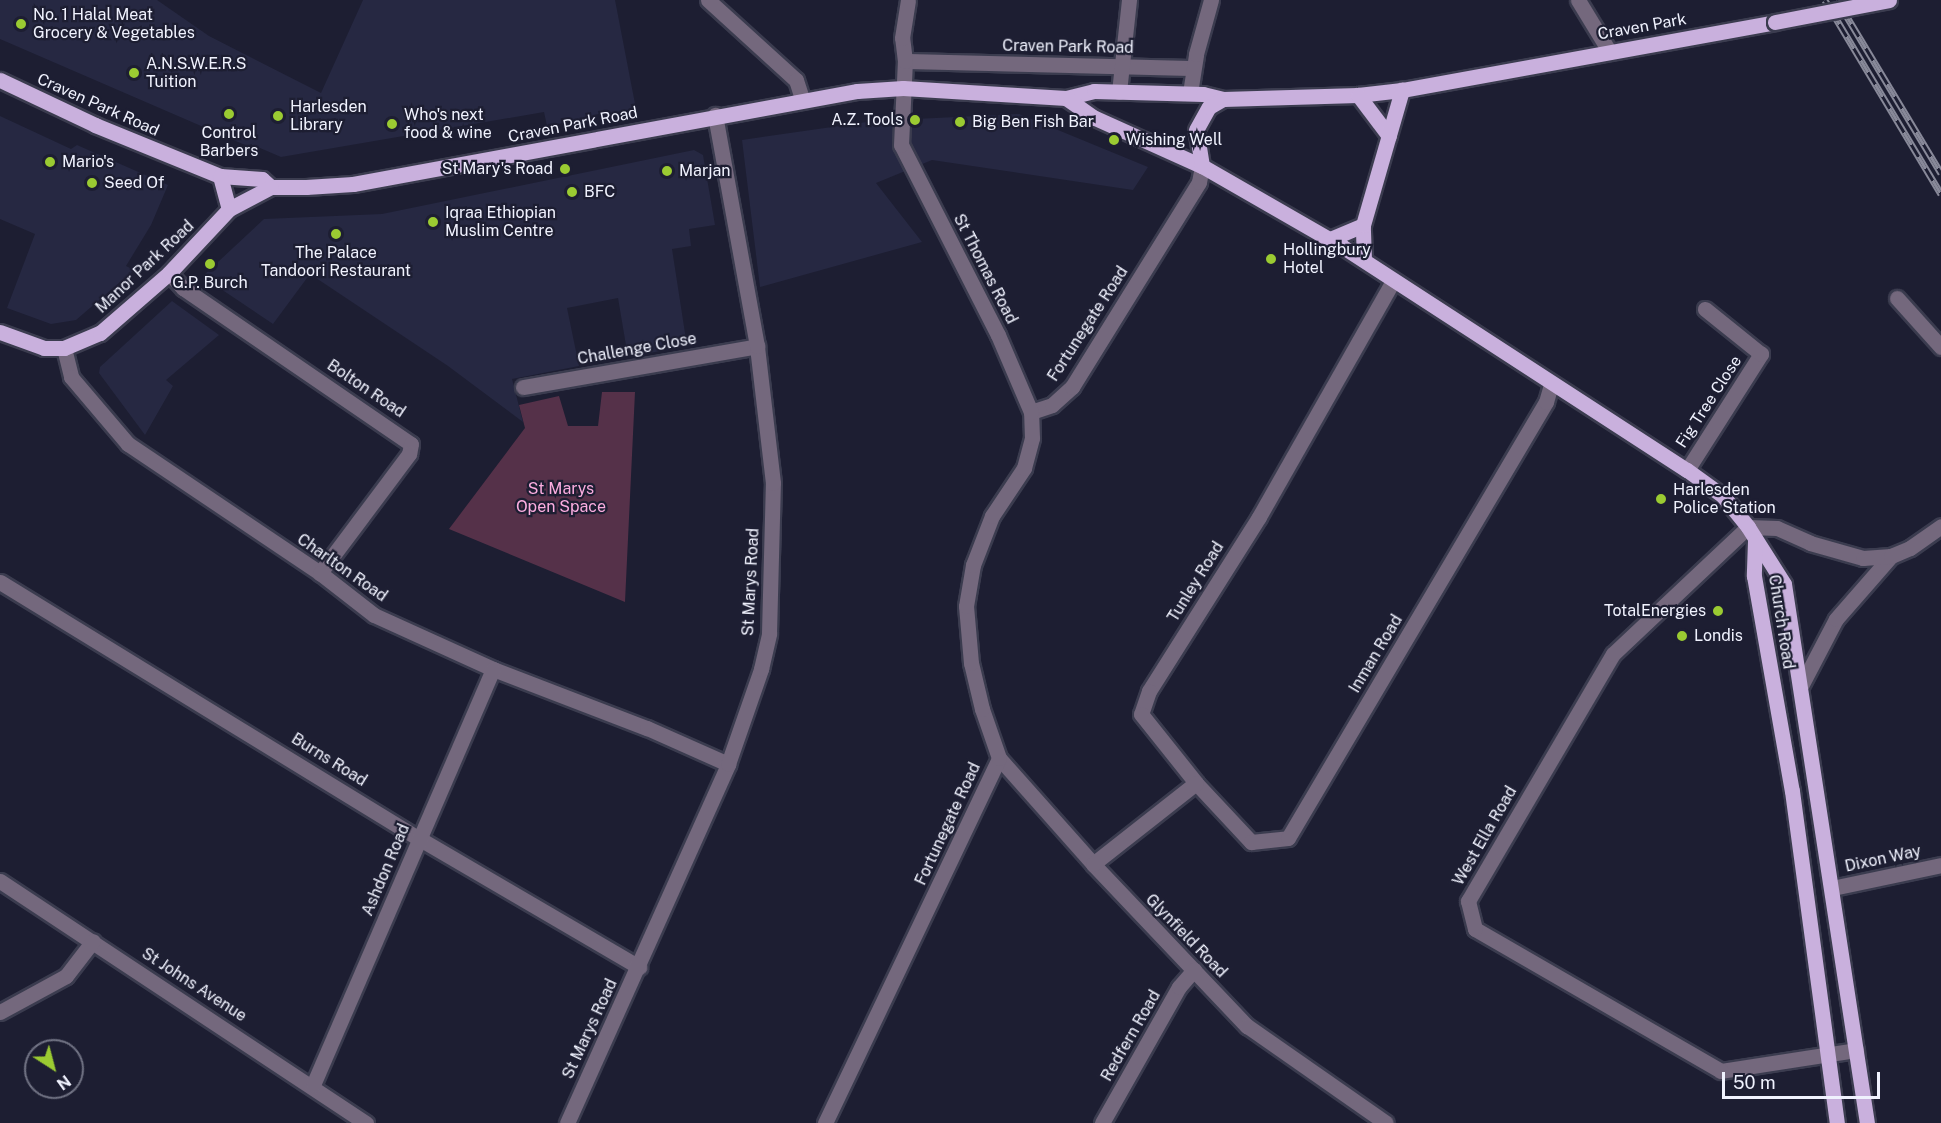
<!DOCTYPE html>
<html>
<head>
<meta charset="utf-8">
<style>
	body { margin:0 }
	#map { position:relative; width:1941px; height:1123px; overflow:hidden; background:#1d1e32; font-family:"Public Sans",sans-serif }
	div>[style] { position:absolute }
	.built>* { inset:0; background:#262842 }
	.green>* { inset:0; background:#553149 }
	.roads { filter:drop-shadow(2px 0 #3b3c4f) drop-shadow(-2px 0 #3b3c4f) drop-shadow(0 2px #3b3c4f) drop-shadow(0 -2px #3b3c4f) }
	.minor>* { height:15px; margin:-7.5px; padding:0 7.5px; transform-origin:7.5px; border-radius:7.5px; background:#74687d }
	.major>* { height:15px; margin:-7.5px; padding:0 7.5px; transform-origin:7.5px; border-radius:7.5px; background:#c9b0dd }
	.rail>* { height:7px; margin-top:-3.5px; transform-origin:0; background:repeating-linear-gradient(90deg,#1d1e32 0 14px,#888999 0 28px); box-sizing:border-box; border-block:2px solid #888999 }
	.bridges { filter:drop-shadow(2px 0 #3b3c4f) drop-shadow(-2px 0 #3b3c4f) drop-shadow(0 2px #3b3c4f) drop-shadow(0 -2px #3b3c4f) }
	.major-bridge>* { height:15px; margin:-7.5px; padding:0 7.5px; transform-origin:7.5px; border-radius:7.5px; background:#c9b0dd }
	.dots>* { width:16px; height:16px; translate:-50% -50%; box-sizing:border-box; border:3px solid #1d1e32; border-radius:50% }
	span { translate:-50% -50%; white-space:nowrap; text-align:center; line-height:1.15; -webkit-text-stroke:4.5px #1d1e32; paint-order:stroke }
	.poi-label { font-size:16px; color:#f0f2fe }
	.left { translate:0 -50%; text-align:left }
	.right { translate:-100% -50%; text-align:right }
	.street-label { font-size:16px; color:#f0f2fe }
	.park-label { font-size:16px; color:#fbade0 }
	.north { position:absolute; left:24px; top:1039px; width:60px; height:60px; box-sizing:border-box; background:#1d1e32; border:2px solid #717384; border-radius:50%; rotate:144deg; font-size:16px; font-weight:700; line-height:24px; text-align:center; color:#f0f2fe }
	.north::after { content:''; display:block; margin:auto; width:21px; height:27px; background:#9bcb32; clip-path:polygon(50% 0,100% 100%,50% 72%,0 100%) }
	.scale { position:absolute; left:1722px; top:1072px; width:158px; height:27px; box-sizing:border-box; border:3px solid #f0f2fe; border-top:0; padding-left:8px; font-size:18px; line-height:21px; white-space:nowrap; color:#f0f2fe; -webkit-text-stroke:4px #1d1e32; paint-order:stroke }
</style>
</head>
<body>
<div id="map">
	<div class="built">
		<div style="clip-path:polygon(0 0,157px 0,209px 36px,321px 93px,363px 0,615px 0,636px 109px,547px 126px,544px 112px,281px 157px,260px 148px,259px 151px,0 39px)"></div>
		<div style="clip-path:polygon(1019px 114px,1148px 167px,1133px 190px,932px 160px,876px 183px,922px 242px,760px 287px,742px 140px,874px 121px)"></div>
		<div style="clip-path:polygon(0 116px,71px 149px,77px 145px,168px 185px,151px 225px,126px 266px,134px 270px,76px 320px,51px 324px,7px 308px,35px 234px,0 219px)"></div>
		<div style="clip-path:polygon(694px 150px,703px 155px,715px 225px,689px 229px,691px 246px,672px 249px,687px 346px,628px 357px,618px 298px,567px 308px,579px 366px,512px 379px,523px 422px,448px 366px,313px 276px,307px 278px,273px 324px,206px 279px,204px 275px,264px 219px,382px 214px)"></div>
		<div style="clip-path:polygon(172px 301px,219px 335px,166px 380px,173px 386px,145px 435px,99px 373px,100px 367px)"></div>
	</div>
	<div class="green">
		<div style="clip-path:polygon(602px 392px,635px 392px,625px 602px,449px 529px,525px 428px,519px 405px,559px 396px,568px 426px,598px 426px)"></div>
	</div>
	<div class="roads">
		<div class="minor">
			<div style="left:708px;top:0;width:119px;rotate:42.3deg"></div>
			<div style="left:796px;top:80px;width:19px;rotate:72deg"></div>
			<div style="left:1578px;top:0;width:60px;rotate:58.7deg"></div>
			<div style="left:905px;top:61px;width:288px;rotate:1.4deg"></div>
			<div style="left:1119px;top:92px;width:93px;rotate:-83.8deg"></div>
			<div style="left:1190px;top:93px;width:39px;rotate:-81deg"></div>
			<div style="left:1196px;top:54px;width:56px;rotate:-74.5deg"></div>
			<div style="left:169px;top:273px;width:21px;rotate:47deg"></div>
			<div style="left:183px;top:288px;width:276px;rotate:34.4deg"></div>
			<div style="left:411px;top:444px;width:10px;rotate:101deg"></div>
			<div style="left:409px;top:454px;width:149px;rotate:126.8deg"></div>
			<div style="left:1393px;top:281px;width:271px;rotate:119.6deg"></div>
			<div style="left:1259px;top:517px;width:206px;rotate:122.3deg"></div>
			<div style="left:1149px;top:691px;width:24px;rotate:109deg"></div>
			<div style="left:1141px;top:714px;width:88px;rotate:51.4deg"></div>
			<div style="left:1196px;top:783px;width:81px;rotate:47deg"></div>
			<div style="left:1251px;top:842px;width:37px;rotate:-6deg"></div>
			<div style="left:1288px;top:838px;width:507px;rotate:-59.39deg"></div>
			<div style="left:1546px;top:402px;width:18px;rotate:-74deg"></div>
			<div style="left:1897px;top:298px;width:66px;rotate:48.1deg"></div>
			<div style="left:64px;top:348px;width:30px;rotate:76deg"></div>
			<div style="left:71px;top:377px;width:88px;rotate:49.6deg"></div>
			<div style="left:128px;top:444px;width:231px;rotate:33.9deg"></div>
			<div style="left:320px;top:573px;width:68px;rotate:37.9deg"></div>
			<div style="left:374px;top:615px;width:131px;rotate:24.4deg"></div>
			<div style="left:493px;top:669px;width:165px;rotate:21deg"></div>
			<div style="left:647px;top:728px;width:89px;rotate:24deg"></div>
			<div style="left:523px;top:387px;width:238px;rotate:-9.9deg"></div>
			<div style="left:1031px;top:412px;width:22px;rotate:-18deg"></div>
			<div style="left:1052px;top:405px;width:27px;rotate:-42deg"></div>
			<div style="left:1072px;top:387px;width:241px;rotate:-58.2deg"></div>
			<div style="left:1199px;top:182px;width:16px;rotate:-79deg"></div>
			<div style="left:1687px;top:470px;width:138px;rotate:-57.5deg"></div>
			<div style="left:1761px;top:354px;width:72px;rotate:-141.2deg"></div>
			<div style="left:0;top:582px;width:492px;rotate:31.5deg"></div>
			<div style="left:420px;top:839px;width:254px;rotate:30.3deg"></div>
			<div style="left:1802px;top:684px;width:73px;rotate:-62.4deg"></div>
			<div style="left:1836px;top:619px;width:84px;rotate:-48.9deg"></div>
			<div style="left:999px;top:758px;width:142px;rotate:48.4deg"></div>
			<div style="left:1093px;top:864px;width:224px;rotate:46.5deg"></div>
			<div style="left:1247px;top:1026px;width:169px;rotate:34.9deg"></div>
			<div style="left:1093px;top:864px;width:131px;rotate:-38.2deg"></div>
			<div style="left:0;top:881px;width:439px;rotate:33.5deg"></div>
			<div style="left:1832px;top:888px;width:111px;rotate:-11.9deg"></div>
			<div style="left:0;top:1012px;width:75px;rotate:-28.6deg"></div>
			<div style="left:66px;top:976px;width:44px;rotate:-52.4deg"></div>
			<div style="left:1856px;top:1050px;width:137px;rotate:171.2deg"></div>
			<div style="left:1721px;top:1071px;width:284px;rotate:-150deg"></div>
			<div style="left:1475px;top:929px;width:29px;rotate:-104deg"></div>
			<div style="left:1468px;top:901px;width:286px;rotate:-59.6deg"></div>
			<div style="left:1613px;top:654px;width:185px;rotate:-43.3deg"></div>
			<div style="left:1748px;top:527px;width:29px;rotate:2deg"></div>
			<div style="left:1777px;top:528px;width:36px;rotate:24deg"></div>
			<div style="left:1810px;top:543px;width:55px;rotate:15.8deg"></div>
			<div style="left:1863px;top:558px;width:28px;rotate:-4deg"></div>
			<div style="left:1891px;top:556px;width:21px;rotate:-23deg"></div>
			<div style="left:1910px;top:548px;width:38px;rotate:-35deg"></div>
			<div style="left:313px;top:1085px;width:453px;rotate:-66.6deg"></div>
			<div style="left:567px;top:1123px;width:393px;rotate:-65.8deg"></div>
			<div style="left:728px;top:764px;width:101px;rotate:-70.8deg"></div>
			<div style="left:761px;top:669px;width:37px;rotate:-77deg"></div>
			<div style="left:769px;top:633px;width:150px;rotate:-88.5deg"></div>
			<div style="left:773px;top:483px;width:138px;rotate:-96.7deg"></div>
			<div style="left:757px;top:346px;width:235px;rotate:-100.3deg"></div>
			<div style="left:825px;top:1123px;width:404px;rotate:-64.5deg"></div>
			<div style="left:999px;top:758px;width:52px;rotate:-109.1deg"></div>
			<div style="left:982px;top:709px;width:47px;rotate:-103.4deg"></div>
			<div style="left:971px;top:663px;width:57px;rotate:-95deg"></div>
			<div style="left:966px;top:606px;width:42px;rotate:-80.3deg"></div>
			<div style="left:973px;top:565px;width:53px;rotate:-68.8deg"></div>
			<div style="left:992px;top:516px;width:58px;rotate:-56.3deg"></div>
			<div style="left:1024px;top:468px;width:31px;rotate:-75deg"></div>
			<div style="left:1032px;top:438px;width:26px;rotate:-92deg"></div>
			<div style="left:1031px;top:412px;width:84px;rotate:-113.2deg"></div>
			<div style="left:998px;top:335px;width:213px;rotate:-117deg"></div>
			<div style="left:901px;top:145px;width:84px;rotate:-87.3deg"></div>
			<div style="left:905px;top:61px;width:23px;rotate:-97deg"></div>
			<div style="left:902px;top:38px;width:38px;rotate:-81deg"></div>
			<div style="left:1102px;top:1123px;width:156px;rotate:-60.5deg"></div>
			<div style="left:1179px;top:987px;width:23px;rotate:-49deg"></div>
		</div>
		<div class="major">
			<div style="left:0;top:80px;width:105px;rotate:25.3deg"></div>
			<div style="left:95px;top:125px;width:135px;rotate:22.2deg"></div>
			<div style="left:220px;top:176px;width:42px;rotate:4.1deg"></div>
			<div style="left:262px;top:179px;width:12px;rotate:42deg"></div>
			<div style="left:271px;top:187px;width:35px"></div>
			<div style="left:306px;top:187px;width:47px;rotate:-3.7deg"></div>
			<div style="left:353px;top:184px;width:513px;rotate:-10.45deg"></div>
			<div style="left:857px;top:91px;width:46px;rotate:-3.7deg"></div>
			<div style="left:903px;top:88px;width:163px;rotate:3.5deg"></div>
			<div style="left:1066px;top:98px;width:29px;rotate:-14deg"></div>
			<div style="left:1094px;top:91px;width:109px;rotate:1.6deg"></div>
			<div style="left:1203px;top:94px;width:21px;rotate:14deg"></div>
			<div style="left:1223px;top:99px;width:135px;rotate:-1.7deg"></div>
			<div style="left:1358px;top:95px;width:44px;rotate:-6.5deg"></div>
			<div style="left:1402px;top:90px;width:379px;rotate:-10.3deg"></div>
			<div style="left:1358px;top:95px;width:51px;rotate:52.9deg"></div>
			<div style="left:1066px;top:98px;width:35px;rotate:35deg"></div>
			<div style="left:1095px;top:118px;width:117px;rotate:24.2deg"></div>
			<div style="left:1202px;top:166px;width:163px;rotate:29.9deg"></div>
			<div style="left:1343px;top:247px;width:410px;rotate:33deg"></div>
			<div style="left:1687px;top:470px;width:44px;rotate:35.8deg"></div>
			<div style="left:1723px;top:496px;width:40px;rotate:51deg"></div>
			<div style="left:1748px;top:527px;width:67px;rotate:57.7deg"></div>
			<div style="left:1784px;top:584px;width:545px;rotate:81.25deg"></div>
			<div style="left:1202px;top:166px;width:36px;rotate:-99deg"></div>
			<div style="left:1196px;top:130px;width:26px;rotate:-61deg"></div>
			<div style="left:1209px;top:107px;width:16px;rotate:-30deg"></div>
			<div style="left:220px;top:176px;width:34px;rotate:75deg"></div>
			<div style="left:1328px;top:240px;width:38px;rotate:-23deg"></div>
			<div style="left:1364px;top:260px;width:35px;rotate:-92deg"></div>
			<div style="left:1363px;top:225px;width:141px;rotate:-73.9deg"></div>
			<div style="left:0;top:332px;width:47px;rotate:20deg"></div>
			<div style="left:44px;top:348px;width:20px"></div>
			<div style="left:64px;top:348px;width:39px;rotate:-23deg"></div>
			<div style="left:100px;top:333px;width:91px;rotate:-41deg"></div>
			<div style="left:169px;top:273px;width:88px;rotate:-46.8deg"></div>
			<div style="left:229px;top:209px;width:47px;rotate:-27.6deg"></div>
			<div style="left:1755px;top:541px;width:35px;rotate:92deg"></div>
			<div style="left:1754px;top:576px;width:218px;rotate:80deg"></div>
			<div style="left:1792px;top:791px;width:335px;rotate:82.3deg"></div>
		</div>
	</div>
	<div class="rail">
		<div style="left:1825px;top:0;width:226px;rotate:59.1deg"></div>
		<div style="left:1837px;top:0;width:202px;rotate:59deg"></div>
	</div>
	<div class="bridges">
		<div class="major-bridge">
			<div style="left:1775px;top:22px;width:116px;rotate:-10.9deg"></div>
		</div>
	</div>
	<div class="dots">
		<div style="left:21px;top:24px;background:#9bcb32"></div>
		<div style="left:134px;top:73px;background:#9bcb32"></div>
		<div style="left:229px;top:114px;background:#9bcb32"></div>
		<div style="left:278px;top:116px;background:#9bcb32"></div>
		<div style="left:915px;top:120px;background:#9bcb32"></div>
		<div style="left:960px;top:122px;background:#9bcb32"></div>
		<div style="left:392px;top:124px;background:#9bcb32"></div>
		<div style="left:1114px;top:140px;background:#9bcb32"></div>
		<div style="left:50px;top:162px;background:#9bcb32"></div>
		<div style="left:565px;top:169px;background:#9bcb32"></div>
		<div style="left:667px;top:171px;background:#9bcb32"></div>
		<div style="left:92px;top:183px;background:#9bcb32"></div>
		<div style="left:572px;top:192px;background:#9bcb32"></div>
		<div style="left:433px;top:222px;background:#9bcb32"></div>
		<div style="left:336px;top:234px;background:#9bcb32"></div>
		<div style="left:1271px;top:259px;background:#9bcb32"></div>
		<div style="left:210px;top:264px;background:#9bcb32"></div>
		<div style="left:1661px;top:499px;background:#9bcb32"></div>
		<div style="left:1718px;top:611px;background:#9bcb32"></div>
		<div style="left:1682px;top:636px;background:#9bcb32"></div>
	</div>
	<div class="poi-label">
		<span class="left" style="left:33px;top:24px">No. 1 Halal Meat<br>Grocery &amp; Vegetables</span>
		<span class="left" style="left:146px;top:73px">A.N.S.W.E.R.S<br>Tuition</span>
		<span class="left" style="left:290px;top:116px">Harlesden<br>Library</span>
		<span class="left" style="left:404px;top:124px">Who's next<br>food &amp; wine</span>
		<span class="right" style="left:903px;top:120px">A.Z. Tools</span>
		<span class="left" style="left:972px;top:122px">Big Ben Fish Bar</span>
		<span style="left:229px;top:142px">Control<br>Barbers</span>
		<span class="left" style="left:1126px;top:140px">Wishing Well</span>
		<span class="left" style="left:62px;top:162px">Mario's</span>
		<span class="right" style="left:553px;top:169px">St Mary's Road</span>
		<span class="left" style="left:679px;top:171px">Marjan</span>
		<span class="left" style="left:104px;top:183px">Seed Of</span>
		<span class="left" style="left:584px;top:192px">BFC</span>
		<span class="left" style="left:445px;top:222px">Iqraa Ethiopian<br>Muslim Centre</span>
		<span class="left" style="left:1283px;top:259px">Hollingbury<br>Hotel</span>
		<span style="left:336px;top:262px">The Palace<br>Tandoori Restaurant</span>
		<span style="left:210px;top:283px">G.P. Burch</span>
		<span class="left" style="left:1673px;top:499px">Harlesden<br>Police Station</span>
		<span class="right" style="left:1706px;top:611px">TotalEnergies</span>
		<span class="left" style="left:1694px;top:636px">Londis</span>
	</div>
	<div class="street-label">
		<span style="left:1642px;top:27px;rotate:-10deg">Craven Park</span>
		<span style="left:1068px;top:47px;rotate:1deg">Craven Park Road</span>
		<span style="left:98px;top:105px;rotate:24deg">Craven Park Road</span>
		<span style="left:573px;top:125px;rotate:-11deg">Craven Park Road</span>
		<span style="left:145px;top:267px;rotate:-43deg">Manor Park Road</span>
		<span style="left:985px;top:269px;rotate:63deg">St Thomas Road</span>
		<span style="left:1088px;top:324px;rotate:-57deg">Fortunegate Road</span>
		<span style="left:637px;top:349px;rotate:-10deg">Challenge Close</span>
		<span style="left:366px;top:389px;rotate:34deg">Bolton Road</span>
		<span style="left:1709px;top:402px;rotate:-57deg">Fig Tree Close</span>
		<span style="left:342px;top:568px;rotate:35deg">Charlton Road</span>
		<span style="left:751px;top:582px;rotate:-87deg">St Marys Road</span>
		<span style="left:1196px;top:582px;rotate:-58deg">Tunley Road</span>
		<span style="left:1781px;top:622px;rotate:81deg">Church Road</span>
		<span style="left:1376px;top:654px;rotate:-59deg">Inman Road</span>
		<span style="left:329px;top:760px;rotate:32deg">Burns Road</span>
		<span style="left:948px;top:824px;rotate:-65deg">Fortunegate Road</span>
		<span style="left:1485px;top:836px;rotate:-60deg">West Ella Road</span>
		<span style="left:1883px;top:859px;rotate:-12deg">Dixon Way</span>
		<span style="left:386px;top:870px;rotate:-67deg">Ashdon Road</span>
		<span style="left:1186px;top:936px;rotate:46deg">Glynfield Road</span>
		<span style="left:194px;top:985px;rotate:33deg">St Johns Avenue</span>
		<span style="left:590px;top:1029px;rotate:-65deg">St Marys Road</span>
		<span style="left:1131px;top:1036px;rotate:-60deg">Redfern Road</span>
	</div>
	<div class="park-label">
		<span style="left:561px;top:498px">St Marys<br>Open Space</span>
	</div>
	<div class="north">N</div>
	<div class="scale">50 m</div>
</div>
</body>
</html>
